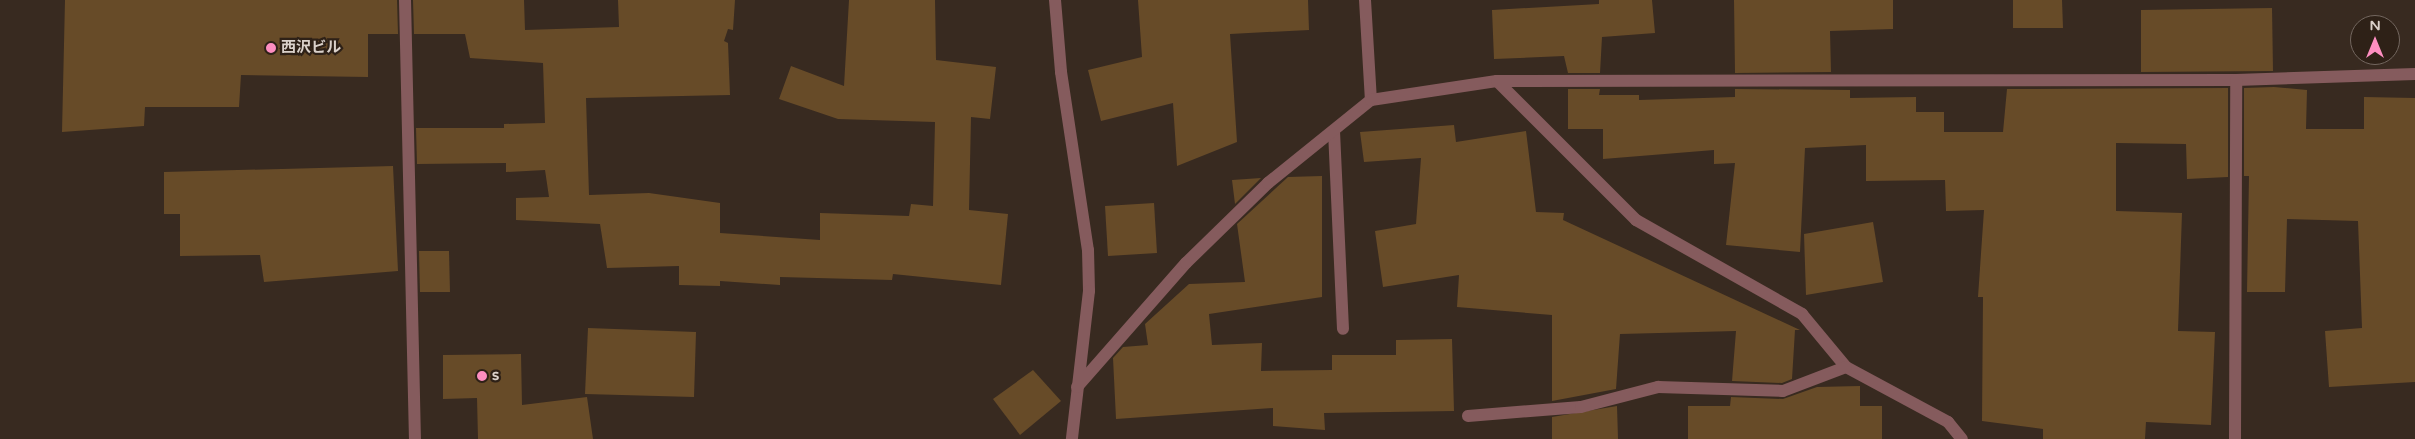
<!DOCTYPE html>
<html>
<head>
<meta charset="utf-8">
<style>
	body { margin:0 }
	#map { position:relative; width:2415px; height:439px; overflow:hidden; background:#382a20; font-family:"Varela Round","Noto Sans JP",sans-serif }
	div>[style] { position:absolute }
	.building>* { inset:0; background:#674b28 }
	.minor>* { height:12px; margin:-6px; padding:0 6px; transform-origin:6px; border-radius:6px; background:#855b5d }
	.dots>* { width:14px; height:14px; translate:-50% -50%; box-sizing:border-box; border:2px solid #2e2117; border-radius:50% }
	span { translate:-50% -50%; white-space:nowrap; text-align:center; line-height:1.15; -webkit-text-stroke:4.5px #2e2117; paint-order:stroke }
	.poi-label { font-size:15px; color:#dad1ca; font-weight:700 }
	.left { translate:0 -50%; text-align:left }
	.north { position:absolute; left:2350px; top:15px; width:50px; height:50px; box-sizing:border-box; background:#2e2117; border:1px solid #73675f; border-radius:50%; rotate:0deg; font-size:14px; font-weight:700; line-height:20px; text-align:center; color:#dad1ca }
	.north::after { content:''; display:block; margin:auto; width:18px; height:22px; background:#fd8ec0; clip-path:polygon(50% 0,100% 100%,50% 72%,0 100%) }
</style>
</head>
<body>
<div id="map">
	<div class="building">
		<div style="clip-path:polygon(65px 0,397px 0,398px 34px,368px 34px,368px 77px,241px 75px,239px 107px,145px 107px,144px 126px,62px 132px)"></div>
		<div style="clip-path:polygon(413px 0,524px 0,525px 30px,619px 27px,618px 0,735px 0,733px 30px,728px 29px,724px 41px,728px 43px,730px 95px,586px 98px,589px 195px,649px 193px,720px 203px,720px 233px,820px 240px,820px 213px,909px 216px,911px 204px,933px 206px,935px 122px,838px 119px,779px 99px,791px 66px,844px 86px,849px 0,935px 0,936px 60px,996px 67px,990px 119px,971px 117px,969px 210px,1008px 214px,1001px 285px,893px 274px,892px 280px,780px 277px,780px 285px,720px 281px,720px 286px,679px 285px,679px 266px,607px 268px,600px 224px,516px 220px,516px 198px,549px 197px,545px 170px,506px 172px,506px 163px,417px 164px,416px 128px,504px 128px,504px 124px,545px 123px,543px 63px,470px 58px,465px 34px,414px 34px)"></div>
		<div style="clip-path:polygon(1138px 0,1308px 0,1309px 30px,1230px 34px,1237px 142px,1177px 166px,1173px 103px,1101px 121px,1088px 70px,1142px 57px)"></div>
		<div style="clip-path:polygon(1599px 0,1652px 0,1655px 33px,1602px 37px,1600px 73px,1568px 73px,1564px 56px,1494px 59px,1492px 10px,1599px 4px)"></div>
		<div style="clip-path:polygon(1734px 0,1893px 0,1893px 29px,1830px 31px,1831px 72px,1735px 73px)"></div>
		<div style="clip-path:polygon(2013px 0,2062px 0,2063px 28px,2013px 28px)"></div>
		<div style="clip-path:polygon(2272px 8px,2273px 71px,2141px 72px,2141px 10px)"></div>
		<div style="clip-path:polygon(2274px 87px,2307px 90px,2306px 129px,2364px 129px,2364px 97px,2415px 98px,2415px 382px,2329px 387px,2325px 331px,2362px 328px,2358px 221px,2287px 219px,2285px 292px,2247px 292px,2249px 176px,2244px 176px,2244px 88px)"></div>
		<div style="clip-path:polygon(2228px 88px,2228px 177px,2187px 179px,2186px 144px,2116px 143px,2116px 211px,2182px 213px,2178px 331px,2215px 332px,2211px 425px,2146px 422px,2145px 439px,2043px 439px,2043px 429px,1982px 421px,1983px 297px,1978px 297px,1984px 210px,1946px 211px,1945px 180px,1866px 181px,1866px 145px,1805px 148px,1800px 252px,1726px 245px,1735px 163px,1714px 164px,1714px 150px,1603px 159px,1603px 129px,1568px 129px,1568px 89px,1600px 89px,1599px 95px,1639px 95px,1639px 100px,1735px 97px,1735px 89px,1850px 90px,1850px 98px,1916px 97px,1916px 112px,1944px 112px,1944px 132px,2003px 132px,2007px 89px)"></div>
		<div style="clip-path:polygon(1454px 125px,1456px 142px,1526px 131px,1536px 212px,1564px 213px,1563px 220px,1800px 330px,1795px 330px,1792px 379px,1782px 383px,1732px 381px,1736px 331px,1620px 334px,1616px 389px,1552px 401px,1552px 315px,1457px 307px,1459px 275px,1383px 287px,1375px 231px,1416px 224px,1421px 158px,1364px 162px,1360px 132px)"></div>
		<div style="clip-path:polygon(393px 166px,398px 271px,264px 282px,260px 255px,180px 256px,180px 214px,164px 214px,164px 172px)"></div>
		<div style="clip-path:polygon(1322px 176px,1322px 297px,1209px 314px,1212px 345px,1262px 343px,1261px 371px,1332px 370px,1332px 355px,1396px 355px,1396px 340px,1452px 339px,1454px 411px,1324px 413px,1325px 430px,1273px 426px,1273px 408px,1116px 419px,1113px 358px,1123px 347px,1148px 345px,1145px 324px,1189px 284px,1245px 282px,1237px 224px,1288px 177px)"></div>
		<div style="clip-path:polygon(1261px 178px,1235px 204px,1232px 180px)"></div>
		<div style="clip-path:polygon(1154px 203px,1157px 253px,1108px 256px,1105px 206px)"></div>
		<div style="clip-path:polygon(1873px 222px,1883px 282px,1806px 295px,1804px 234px)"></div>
		<div style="clip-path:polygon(419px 251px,449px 251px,450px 292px,420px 292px)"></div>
		<div style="clip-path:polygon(588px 328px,696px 332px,694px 397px,585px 394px)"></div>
		<div style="clip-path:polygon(521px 354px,522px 405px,587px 397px,593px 439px,478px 439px,477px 398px,443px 399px,443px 355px)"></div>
		<div style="clip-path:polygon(1033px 370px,1061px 401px,1020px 435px,993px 399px)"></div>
		<div style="clip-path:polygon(1860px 386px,1860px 406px,1882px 406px,1882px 439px,1688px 439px,1688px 406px,1730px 406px,1731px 397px,1783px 399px,1817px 387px)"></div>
		<div style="clip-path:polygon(1617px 406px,1618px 439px,1552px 439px,1552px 417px)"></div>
	</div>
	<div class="minor">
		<div style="left:405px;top:0;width:439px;rotate:88.7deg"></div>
		<div style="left:1055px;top:0;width:72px;rotate:85.2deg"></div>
		<div style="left:1061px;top:72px;width:180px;rotate:81.4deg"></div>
		<div style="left:1088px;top:250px;width:41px;rotate:88.6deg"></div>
		<div style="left:1089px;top:291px;width:149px;rotate:96.6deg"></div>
		<div style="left:1365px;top:0;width:100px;rotate:86.6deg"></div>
		<div style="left:1497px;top:81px;width:197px;rotate:45deg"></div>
		<div style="left:1636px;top:220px;width:191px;rotate:29.5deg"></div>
		<div style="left:1802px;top:314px;width:69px;rotate:50.3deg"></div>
		<div style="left:1846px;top:367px;width:116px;rotate:28.3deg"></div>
		<div style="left:1948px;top:422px;width:22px;rotate:51deg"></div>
		<div style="left:1334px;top:131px;width:198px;rotate:87.4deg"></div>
		<div style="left:1077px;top:387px;width:165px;rotate:-48.7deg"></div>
		<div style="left:1186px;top:263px;width:115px;rotate:-44.3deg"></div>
		<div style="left:1268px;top:183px;width:132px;rotate:-38.9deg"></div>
		<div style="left:1371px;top:100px;width:127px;rotate:-8.6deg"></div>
		<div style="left:1497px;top:81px;width:739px;rotate:-0.08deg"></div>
		<div style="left:2236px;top:80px;width:179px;rotate:-1.9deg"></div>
		<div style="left:1468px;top:416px;width:113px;rotate:-4.6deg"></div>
		<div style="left:1581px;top:407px;width:80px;rotate:-14.6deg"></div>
		<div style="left:1658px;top:387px;width:125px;rotate:1.8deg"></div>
		<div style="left:1783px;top:391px;width:67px;rotate:-20.9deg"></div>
		<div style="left:2235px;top:439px;width:359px;rotate:-89.8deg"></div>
	</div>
	<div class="dots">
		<div style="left:271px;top:48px;background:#fd8ec0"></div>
		<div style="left:482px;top:376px;background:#fd8ec0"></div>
	</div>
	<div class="poi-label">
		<span class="left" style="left:281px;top:48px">西沢ビル</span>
		<span class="left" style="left:492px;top:376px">s</span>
	</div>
	<div class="north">N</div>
</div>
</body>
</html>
